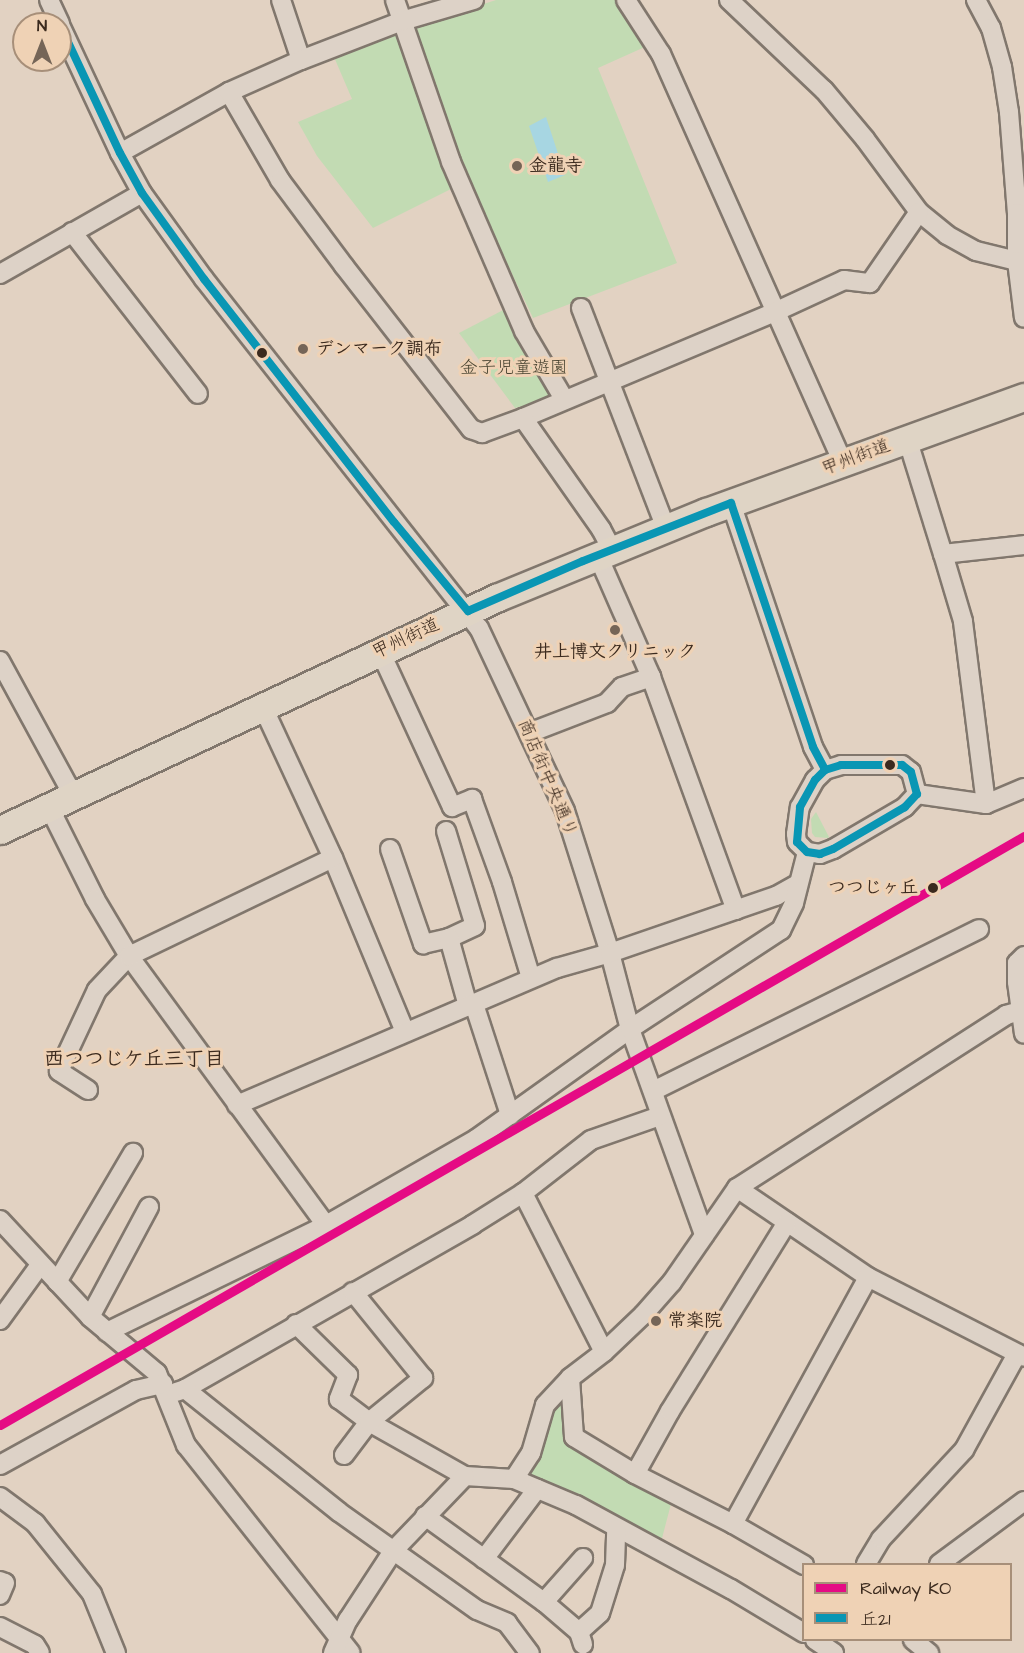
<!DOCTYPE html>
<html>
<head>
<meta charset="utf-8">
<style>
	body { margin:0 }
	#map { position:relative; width:1024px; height:1653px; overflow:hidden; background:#e2d2c2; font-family:"Architects Daughter","Klee One",sans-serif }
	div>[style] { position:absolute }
	.green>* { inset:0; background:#c2dbb3 }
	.water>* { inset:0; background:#a7d6e2 }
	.roads { filter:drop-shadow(2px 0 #81776d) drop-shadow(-2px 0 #81776d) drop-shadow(0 2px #81776d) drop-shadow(0 -2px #81776d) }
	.minor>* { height:18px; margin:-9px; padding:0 9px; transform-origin:9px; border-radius:9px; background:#ddd2c7 }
	.highway>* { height:27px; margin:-13.5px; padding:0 13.5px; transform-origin:13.5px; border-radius:13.5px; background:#dfd4c5 }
	.bus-1>* { height:8px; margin:-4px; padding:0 4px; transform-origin:4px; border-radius:4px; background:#0996b4 }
	.rail-1>* { height:9px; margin:-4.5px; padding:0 4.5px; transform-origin:4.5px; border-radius:4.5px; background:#e50b84 }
	.dots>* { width:16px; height:16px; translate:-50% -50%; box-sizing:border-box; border:3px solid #efd2b5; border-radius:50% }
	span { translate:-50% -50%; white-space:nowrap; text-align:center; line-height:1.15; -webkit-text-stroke:6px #efd2b5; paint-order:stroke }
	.poi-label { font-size:18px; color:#3b2a1e; font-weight:700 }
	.left { translate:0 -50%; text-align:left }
	.park-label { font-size:18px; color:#4b4633 }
	.street-label { font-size:18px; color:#3b2a1e }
	.stop-label { font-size:18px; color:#3b2a1e; font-weight:700 }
	.right { translate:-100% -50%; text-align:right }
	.neighbourhood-label { font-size:20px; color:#3b2a1e; font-weight:700 }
	.legend { position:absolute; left:802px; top:1563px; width:210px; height:78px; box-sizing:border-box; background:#efd2b5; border:2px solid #a78f79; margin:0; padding:8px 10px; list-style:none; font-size:18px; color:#3b2a1e }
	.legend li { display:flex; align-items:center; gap:12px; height:30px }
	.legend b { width:30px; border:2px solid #a78f79 }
	.north { position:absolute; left:12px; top:12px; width:60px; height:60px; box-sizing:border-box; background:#efd2b5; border:2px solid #a78f79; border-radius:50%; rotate:0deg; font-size:16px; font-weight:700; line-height:24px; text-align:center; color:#3b2a1e }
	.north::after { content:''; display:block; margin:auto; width:21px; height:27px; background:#756557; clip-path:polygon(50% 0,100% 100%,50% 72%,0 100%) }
</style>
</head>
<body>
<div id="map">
	<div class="green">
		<div style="clip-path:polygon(496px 0,627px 0,647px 46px,598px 68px,677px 263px,533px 318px,453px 150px,407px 29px)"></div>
		<div style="clip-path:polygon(397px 26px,457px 186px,373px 228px,317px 156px,298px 122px,352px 99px,331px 50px)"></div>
		<div style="clip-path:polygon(509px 307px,553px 389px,552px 396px,541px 402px,515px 408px,459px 333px)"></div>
		<div style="clip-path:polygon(816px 812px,829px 837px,828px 838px,815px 837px,812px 833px,811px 819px)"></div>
		<div style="clip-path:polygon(558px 1396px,567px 1400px,569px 1441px,672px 1500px,660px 1546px,527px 1477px)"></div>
	</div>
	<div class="water">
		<div style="clip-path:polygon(546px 117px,565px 175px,548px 182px,529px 126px)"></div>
	</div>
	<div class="roads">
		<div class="minor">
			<div style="left:49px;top:0;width:26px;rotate:65deg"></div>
			<div style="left:281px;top:0;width:63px;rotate:71.6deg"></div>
			<div style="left:395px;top:0;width:171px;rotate:70.9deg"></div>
			<div style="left:451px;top:162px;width:184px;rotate:66.6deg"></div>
			<div style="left:524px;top:331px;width:79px;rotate:59.5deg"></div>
			<div style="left:626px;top:0;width:64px;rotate:57.1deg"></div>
			<div style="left:661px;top:54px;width:448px;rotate:66deg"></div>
			<div style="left:729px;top:0;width:131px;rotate:43.5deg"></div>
			<div style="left:824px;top:90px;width:64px;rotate:50.1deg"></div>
			<div style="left:865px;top:139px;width:91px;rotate:53.5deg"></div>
			<div style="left:919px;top:212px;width:36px;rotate:39deg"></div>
			<div style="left:947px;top:235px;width:33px;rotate:29deg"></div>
			<div style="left:976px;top:251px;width:42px;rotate:13.7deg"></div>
			<div style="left:976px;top:0;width:32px;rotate:62deg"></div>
			<div style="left:991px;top:28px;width:41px;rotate:74.2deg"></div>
			<div style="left:1002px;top:67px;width:46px;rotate:81.2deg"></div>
			<div style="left:1009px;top:112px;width:101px;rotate:85.5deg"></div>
			<div style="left:1017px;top:213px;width:48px;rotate:90deg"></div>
			<div style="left:1017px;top:261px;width:57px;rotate:83deg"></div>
			<div style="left:60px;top:25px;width:141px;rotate:64.9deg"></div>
			<div style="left:120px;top:153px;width:46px;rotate:61.2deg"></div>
			<div style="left:142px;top:193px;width:106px;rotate:54.2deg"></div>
			<div style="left:204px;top:279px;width:444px;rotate:51.8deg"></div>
			<div style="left:479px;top:628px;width:202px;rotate:64.8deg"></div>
			<div style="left:565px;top:811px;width:149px;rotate:72.4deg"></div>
			<div style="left:610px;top:953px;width:79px;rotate:75.3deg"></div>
			<div style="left:630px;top:1029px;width:219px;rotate:70.2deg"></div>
			<div style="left:229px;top:92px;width:102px;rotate:59.9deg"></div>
			<div style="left:280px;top:180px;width:107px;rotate:53.3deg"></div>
			<div style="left:344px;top:266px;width:207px;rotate:52.1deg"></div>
			<div style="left:471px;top:429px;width:12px;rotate:20deg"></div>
			<div style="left:482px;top:433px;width:44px;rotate:-20.1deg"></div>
			<div style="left:523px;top:418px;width:276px;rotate:-22.8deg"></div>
			<div style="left:777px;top:311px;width:74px;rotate:-24.8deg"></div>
			<div style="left:844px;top:280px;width:26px;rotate:7deg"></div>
			<div style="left:870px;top:283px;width:86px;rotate:-55.4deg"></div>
			<div style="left:120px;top:153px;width:125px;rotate:-29.2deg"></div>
			<div style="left:229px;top:92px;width:79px;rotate:-24deg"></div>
			<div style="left:301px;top:60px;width:108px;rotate:-21.1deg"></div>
			<div style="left:402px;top:21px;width:75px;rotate:-16.3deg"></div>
			<div style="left:72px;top:232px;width:205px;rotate:52.1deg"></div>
			<div style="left:0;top:274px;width:163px;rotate:-29.7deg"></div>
			<div style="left:581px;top:308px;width:236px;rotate:68.9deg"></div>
			<div style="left:523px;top:418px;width:136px;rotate:54.9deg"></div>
			<div style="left:601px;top:529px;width:24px;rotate:62deg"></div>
			<div style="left:907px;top:438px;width:121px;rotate:72.8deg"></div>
			<div style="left:731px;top:503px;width:257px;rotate:71.4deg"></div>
			<div style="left:813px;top:747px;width:26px;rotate:62deg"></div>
			<div style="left:598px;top:556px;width:132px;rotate:66.3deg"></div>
			<div style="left:651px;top:677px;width:248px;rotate:70deg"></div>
			<div style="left:380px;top:651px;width:172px;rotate:65.2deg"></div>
			<div style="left:452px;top:807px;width:22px;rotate:-22deg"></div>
			<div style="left:472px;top:799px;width:88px;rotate:70.1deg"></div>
			<div style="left:502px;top:882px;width:100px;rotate:73.2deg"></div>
			<div style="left:0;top:661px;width:153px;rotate:61.4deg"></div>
			<div style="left:262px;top:705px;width:169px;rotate:65.1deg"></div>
			<div style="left:333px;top:858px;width:188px;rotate:67.5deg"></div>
			<div style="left:529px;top:733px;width:84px;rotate:-21deg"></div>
			<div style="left:607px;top:703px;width:22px;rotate:-47deg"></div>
			<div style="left:622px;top:687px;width:31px;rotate:-19deg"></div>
			<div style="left:841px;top:765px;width:61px"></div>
			<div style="left:902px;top:765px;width:11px;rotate:38deg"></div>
			<div style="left:911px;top:772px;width:23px;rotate:75deg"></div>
			<div style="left:917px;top:794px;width:18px;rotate:133deg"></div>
			<div style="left:905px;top:807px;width:83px;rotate:149.7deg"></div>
			<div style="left:833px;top:849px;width:14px;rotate:159deg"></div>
			<div style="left:820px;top:854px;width:13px;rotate:-171deg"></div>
			<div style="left:807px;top:852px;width:14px;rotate:-135deg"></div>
			<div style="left:797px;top:842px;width:8px;rotate:-97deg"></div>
			<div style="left:796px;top:834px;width:27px;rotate:-82deg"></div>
			<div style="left:800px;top:807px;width:31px;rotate:-61deg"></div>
			<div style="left:815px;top:780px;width:14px;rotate:-45deg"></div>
			<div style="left:825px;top:770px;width:17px;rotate:-17deg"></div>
			<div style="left:917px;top:794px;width:70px;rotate:8.2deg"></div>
			<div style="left:986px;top:804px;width:41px;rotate:-22.8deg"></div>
			<div style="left:986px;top:804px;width:184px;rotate:-97.2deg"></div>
			<div style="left:963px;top:621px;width:70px;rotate:-106.6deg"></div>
			<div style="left:943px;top:554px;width:81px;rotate:-6.3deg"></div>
			<div style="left:49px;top:807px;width:103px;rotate:63.4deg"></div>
			<div style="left:95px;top:899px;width:66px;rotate:59.2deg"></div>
			<div style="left:129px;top:956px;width:333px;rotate:53.8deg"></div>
			<div style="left:446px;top:831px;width:99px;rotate:73deg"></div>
			<div style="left:475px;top:926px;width:29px;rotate:155deg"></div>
			<div style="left:390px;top:849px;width:101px;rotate:70.8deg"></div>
			<div style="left:423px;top:944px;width:27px;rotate:-13deg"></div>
			<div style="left:449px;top:938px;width:71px;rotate:74.4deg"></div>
			<div style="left:1024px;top:956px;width:10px;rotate:135deg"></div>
			<div style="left:1017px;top:963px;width:19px;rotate:90deg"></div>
			<div style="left:1017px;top:982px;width:52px;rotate:82.3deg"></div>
			<div style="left:474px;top:1004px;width:117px;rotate:72deg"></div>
			<div style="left:88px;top:1090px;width:35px;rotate:-147deg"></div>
			<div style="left:59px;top:1071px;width:89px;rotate:-64.9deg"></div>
			<div style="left:97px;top:990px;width:47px;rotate:-46.7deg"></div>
			<div style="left:129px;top:956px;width:226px;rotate:-25.7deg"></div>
			<div style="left:653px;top:1091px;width:364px;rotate:-26.4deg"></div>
			<div style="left:237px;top:1105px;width:348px;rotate:-23.2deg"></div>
			<div style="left:557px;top:968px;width:55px;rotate:-15.8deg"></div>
			<div style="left:610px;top:953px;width:176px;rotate:-19deg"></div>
			<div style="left:776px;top:896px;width:25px;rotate:-29deg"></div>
			<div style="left:737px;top:1188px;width:158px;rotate:34.2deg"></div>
			<div style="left:868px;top:1277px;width:175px;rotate:27.1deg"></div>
			<div style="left:523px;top:1193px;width:178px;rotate:63deg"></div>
			<div style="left:0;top:1220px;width:132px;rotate:47.1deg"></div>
			<div style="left:90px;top:1317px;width:87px;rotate:39.9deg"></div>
			<div style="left:157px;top:1373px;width:78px;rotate:68.1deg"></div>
			<div style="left:186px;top:1445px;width:265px;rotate:51.6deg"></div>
			<div style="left:57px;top:1282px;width:150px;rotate:-59.5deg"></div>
			<div style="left:90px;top:1317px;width:125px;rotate:-61.8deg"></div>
			<div style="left:0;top:1320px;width:68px;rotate:-54deg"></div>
			<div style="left:296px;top:1324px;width:73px;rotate:44.4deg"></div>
			<div style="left:348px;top:1375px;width:26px;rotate:111deg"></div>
			<div style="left:339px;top:1399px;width:38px;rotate:37deg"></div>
			<div style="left:369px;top:1422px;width:110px;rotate:29.4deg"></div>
			<div style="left:465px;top:1476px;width:49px;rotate:3.5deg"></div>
			<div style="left:514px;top:1479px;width:67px;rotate:22.8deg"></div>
			<div style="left:576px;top:1505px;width:176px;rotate:28.5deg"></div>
			<div style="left:731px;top:1589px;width:85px;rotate:31.1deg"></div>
			<div style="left:107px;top:1332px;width:244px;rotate:-26deg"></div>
			<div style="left:326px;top:1225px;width:173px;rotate:-29.8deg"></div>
			<div style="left:476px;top:1139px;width:189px;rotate:-35.5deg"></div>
			<div style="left:630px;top:1029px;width:181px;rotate:-33.3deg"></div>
			<div style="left:781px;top:930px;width:30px;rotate:-64deg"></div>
			<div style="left:794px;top:903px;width:53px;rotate:-75.7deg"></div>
			<div style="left:570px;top:1378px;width:59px;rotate:86.1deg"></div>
			<div style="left:574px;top:1437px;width:71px;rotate:31.2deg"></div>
			<div style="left:635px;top:1474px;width:110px;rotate:27deg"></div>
			<div style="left:733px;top:1524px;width:82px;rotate:30deg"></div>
			<div style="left:185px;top:1389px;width:331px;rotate:-29.7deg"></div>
			<div style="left:472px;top:1225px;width:60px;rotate:-32.1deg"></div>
			<div style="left:523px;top:1193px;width:86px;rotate:-37.9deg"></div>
			<div style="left:591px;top:1140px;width:73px;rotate:-19.2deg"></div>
			<div style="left:176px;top:1392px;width:9px;rotate:-18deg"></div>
			<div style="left:185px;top:1389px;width:197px;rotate:38.6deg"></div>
			<div style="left:339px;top:1512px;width:169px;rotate:35.4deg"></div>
			<div style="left:477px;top:1610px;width:33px;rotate:23deg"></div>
			<div style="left:507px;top:1623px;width:38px;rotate:53deg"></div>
			<div style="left:344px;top:1455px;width:41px;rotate:-52.9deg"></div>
			<div style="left:369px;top:1422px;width:70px;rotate:-39.2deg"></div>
			<div style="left:423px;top:1378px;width:111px;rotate:-129.1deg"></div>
			<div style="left:0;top:1465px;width:155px;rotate:-28.9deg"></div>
			<div style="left:136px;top:1390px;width:28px;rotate:-13deg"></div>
			<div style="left:635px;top:1474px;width:72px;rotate:-60.9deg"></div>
			<div style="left:670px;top:1411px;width:222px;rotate:-58.2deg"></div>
			<div style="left:514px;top:1479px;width:31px;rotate:-57deg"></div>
			<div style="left:531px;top:1453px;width:50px;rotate:-73.7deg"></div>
			<div style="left:545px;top:1405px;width:37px;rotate:-47deg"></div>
			<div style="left:570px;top:1378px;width:43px;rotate:-37.4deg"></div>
			<div style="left:604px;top:1352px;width:54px;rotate:-43.5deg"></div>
			<div style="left:643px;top:1315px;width:44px;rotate:-48.7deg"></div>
			<div style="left:672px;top:1282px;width:114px;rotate:-55.3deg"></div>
			<div style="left:737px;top:1188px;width:320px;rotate:-32.7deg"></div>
			<div style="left:1006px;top:1015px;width:15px;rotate:-16deg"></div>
			<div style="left:0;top:1497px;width:44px;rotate:36.6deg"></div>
			<div style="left:35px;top:1523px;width:91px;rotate:51.2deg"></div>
			<div style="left:92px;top:1594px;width:64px;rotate:67.9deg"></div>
			<div style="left:425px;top:1516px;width:147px;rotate:35.9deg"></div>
			<div style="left:544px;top:1602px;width:46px;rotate:40.6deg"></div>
			<div style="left:579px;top:1632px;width:13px;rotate:72deg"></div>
			<div style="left:733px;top:1524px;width:281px;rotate:-61.3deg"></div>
			<div style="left:484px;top:1559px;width:88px;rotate:-52.9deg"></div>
			<div style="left:866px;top:1564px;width:29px;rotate:-59deg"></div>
			<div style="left:881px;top:1539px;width:122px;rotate:-47deg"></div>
			<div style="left:964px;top:1450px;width:110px;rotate:-61.1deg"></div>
			<div style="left:939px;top:1564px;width:106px;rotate:-36.5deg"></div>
			<div style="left:0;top:1581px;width:5px;rotate:22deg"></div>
			<div style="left:5px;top:1583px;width:13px;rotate:113deg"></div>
			<div style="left:544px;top:1602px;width:59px;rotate:-48.4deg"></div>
			<div style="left:0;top:1627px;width:39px;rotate:27deg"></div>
			<div style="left:35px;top:1645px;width:9px;rotate:58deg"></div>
			<div style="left:579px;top:1632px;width:28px;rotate:-42deg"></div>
			<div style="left:600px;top:1613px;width:50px;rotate:-72.6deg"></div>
			<div style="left:615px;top:1565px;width:36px;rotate:-88deg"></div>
			<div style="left:815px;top:1640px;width:23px;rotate:34deg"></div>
			<div style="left:913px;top:1640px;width:21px;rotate:39deg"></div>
			<div style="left:333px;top:1653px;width:36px;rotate:-66deg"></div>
			<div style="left:348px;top:1620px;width:82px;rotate:-56.9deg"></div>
			<div style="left:393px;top:1551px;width:104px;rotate:-46.2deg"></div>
		</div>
		<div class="highway">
			<div style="left:0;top:830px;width:548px;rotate:-25.07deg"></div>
			<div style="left:496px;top:598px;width:227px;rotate:-22.3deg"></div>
			<div style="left:706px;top:512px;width:338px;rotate:-19.9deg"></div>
		</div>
	</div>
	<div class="bus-1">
		<div style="left:60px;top:25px;width:141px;rotate:64.9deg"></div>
		<div style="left:120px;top:153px;width:46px;rotate:61.2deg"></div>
		<div style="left:142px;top:193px;width:106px;rotate:54.2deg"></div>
		<div style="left:204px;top:279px;width:308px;rotate:52deg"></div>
		<div style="left:394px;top:522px;width:116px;rotate:50.3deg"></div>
		<div style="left:468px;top:611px;width:125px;rotate:-23.5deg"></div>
		<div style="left:583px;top:561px;width:159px;rotate:-21.4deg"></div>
		<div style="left:731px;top:503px;width:257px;rotate:71.4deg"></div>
		<div style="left:813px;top:747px;width:26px;rotate:62deg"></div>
		<div style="left:841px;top:765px;width:61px"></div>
		<div style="left:902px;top:765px;width:11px;rotate:38deg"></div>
		<div style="left:911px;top:772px;width:23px;rotate:75deg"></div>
		<div style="left:917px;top:794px;width:18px;rotate:133deg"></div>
		<div style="left:905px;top:807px;width:83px;rotate:149.7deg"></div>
		<div style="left:833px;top:849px;width:14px;rotate:159deg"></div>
		<div style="left:820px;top:854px;width:13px;rotate:-171deg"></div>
		<div style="left:807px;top:852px;width:14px;rotate:-135deg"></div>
		<div style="left:797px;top:842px;width:35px;rotate:-85deg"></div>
		<div style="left:800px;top:807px;width:31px;rotate:-61deg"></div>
		<div style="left:815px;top:780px;width:14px;rotate:-45deg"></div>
		<div style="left:825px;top:770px;width:17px;rotate:-17deg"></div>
	</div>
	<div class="rail-1">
		<div style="left:0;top:1425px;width:1181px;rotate:-29.91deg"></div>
	</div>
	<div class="dots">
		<div style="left:517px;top:166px;background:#756557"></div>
		<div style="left:303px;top:349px;background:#756557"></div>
		<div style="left:262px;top:353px;background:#3b2a1e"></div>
		<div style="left:615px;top:630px;background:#756557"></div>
		<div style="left:890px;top:765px;background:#3b2a1e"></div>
		<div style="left:933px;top:888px;background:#3b2a1e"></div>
		<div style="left:656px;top:1321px;background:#756557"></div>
	</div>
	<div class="poi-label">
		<span class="left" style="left:529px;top:166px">金龍寺</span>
		<span class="left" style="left:316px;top:349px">デンマーク調布</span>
		<span style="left:615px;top:652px">井上博文クリニック</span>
		<span class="left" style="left:668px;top:1321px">常楽院</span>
	</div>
	<div class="park-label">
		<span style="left:514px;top:368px">金子児童遊園</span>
	</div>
	<div class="street-label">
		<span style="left:856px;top:458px;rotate:-21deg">甲州街道</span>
		<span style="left:406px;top:639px;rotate:-25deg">甲州街道</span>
		<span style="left:547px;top:778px;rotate:67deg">商店街中央通り</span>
	</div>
	<div class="stop-label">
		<span class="right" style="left:918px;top:888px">つつじヶ丘</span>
	</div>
	<div class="neighbourhood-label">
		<span style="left:134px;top:1059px">西つつじケ丘三丁目</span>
	</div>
	<ul class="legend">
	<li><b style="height:8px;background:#e50b84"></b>Railway KO</li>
	<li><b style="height:8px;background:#0996b4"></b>丘21</li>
	</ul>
	<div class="north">N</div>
</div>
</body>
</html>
